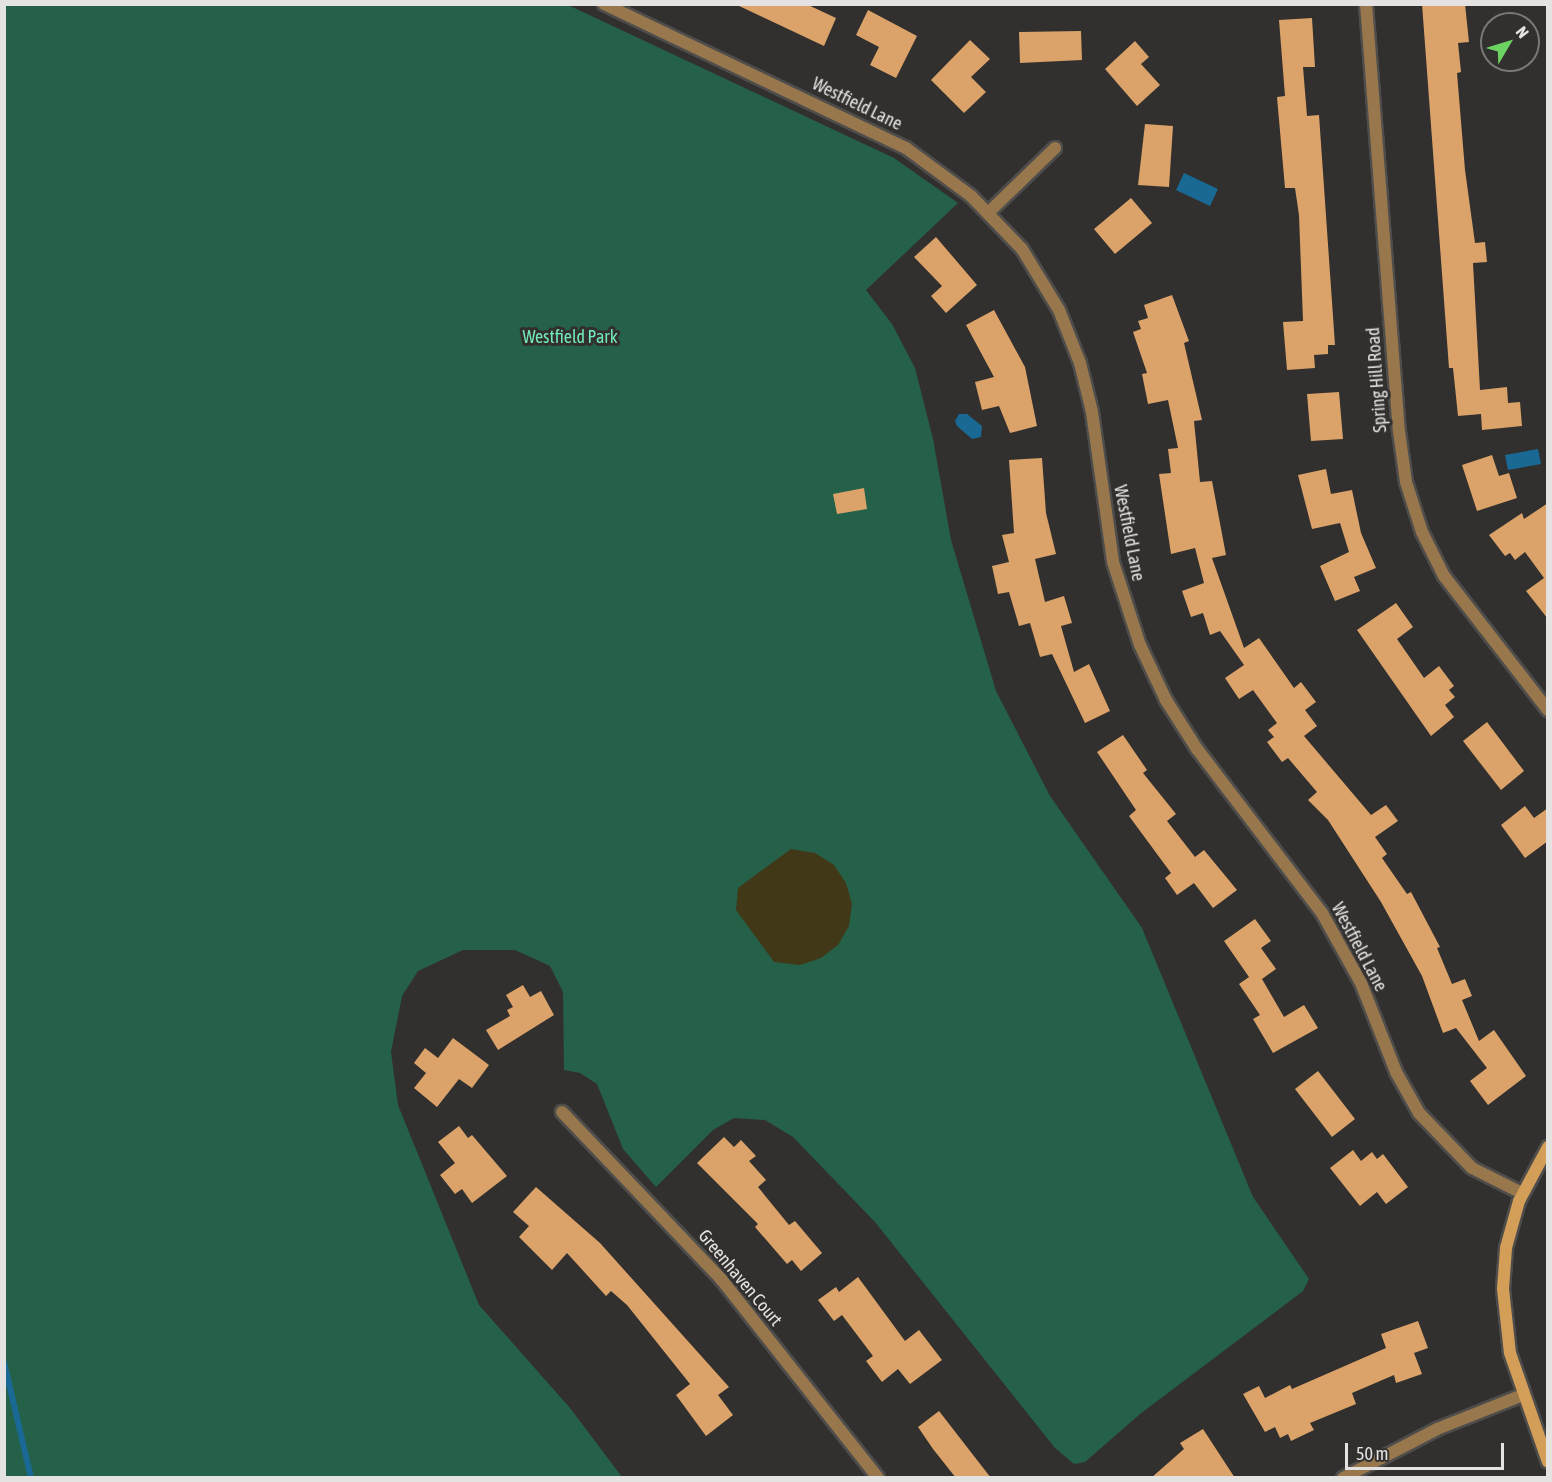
<!DOCTYPE html>
<html>
<head>
<meta charset="utf-8">
<style>
	body { margin:0 }
	#map { position:relative; width:1552px; height:1482px; overflow:hidden; background:#32302e; font-family:"Asap Condensed",sans-serif }
	div>[style] { position:absolute }
	.green>* { inset:0; background:#256049 }
	.sand>* { inset:0; background:#413818 }
	.water>* { inset:0; background:#196994 }
	.stream>* { height:6px; margin:-3px; padding:0 3px; transform-origin:3px; border-radius:3px; background:#196994 }
	.building>* { inset:0; background:#dba369 }
	.roads { filter:drop-shadow(2px 0 #4e4d4b) drop-shadow(-2px 0 #4e4d4b) drop-shadow(0 2px #4e4d4b) drop-shadow(0 -2px #4e4d4b) }
	.street>* { height:12px; margin:-6px; padding:0 6px; transform-origin:6px; border-radius:6px; background:#98774c }
	.secondary>* { height:12px; margin:-6px; padding:0 6px; transform-origin:6px; border-radius:6px; background:#d39e57 }
	span { translate:-50% -50%; white-space:nowrap; text-align:center; line-height:1.15; -webkit-text-stroke:6px #32302e; paint-order:stroke }
	.street-label { font-size:18px; color:#e4e3e1 }
	.park-label { font-size:18px; color:#72e9b8 }
	.frame { position:absolute; inset:0; border:6px solid #e4e3e1; pointer-events:none }
	.north { position:absolute; left:1480px; top:12px; width:60px; height:60px; box-sizing:border-box; background:#32302e; border:2px solid #797876; border-radius:50%; rotate:52deg; font-size:16px; font-weight:700; line-height:24px; text-align:center; color:#e4e3e1 }
	.north::after { content:''; display:block; margin:auto; width:21px; height:27px; background:#6cd362; clip-path:polygon(50% 0,100% 100%,50% 72%,0 100%) }
	.scale { position:absolute; left:1345px; top:1443px; width:159px; height:27px; box-sizing:border-box; border:3px solid #e4e3e1; border-top:0; padding-left:8px; font-size:18px; line-height:21px; white-space:nowrap; color:#e4e3e1; -webkit-text-stroke:4px #32302e; paint-order:stroke }
</style>
</head>
<body>
<div id="map">
	<div class="green">
		<div style="clip-path:polygon(5px 5px,568px 5px,894px 158px,958px 203px,866px 290px,892px 324px,915px 368px,933px 439px,951px 540px,996px 691px,1050px 796px,1142px 928px,1253px 1197px,1309px 1279px,1303px 1291px,1140px 1414px,1085px 1462px,1074px 1464px,1055px 1448px,875px 1222px,793px 1137px,765px 1120px,734px 1118px,713px 1130px,656px 1187px,623px 1149px,597px 1084px,580px 1073px,564px 1070px,563px 992px,550px 966px,515px 950px,463px 950px,418px 971px,402px 996px,391px 1052px,398px 1105px,479px 1305px,570px 1408px,622px 1477px,5px 1478px)"></div>
	</div>
	<div class="sand">
		<div style="clip-path:polygon(791px 849px,815px 853px,834px 865px,846px 883px,852px 904px,849px 926px,838px 945px,821px 958px,800px 965px,774px 962px,736px 910px,738px 888px)"></div>
	</div>
	<div class="water">
		<div style="clip-path:polygon(1184px 173px,1218px 189px,1210px 206px,1176px 190px)"></div>
		<div style="clip-path:polygon(959px 414px,967px 414px,982px 426px,981px 437px,972px 439px,957px 426px,955px 421px)"></div>
		<div style="clip-path:polygon(1538px 449px,1541px 464px,1508px 470px,1505px 455px)"></div>
	</div>
	<div class="stream">
		<div style="left:4px;top:1362px;width:119px;rotate:76.9deg"></div>
	</div>
	<div class="building">
		<div style="clip-path:polygon(735px 4px,806px 4px,836px 18px,824px 46px)"></div>
		<div style="clip-path:polygon(1422px 4px,1465px 4px,1469px 42px,1458px 43px,1461px 72px,1457px 73px,1465px 170px,1475px 243px,1485px 242px,1487px 262px,1473px 263px,1480px 390px,1507px 387px,1508px 403px,1520px 402px,1522px 426px,1482px 430px,1481px 414px,1458px 416px,1453px 368px,1449px 368px)"></div>
		<div style="clip-path:polygon(868px 10px,917px 36px,896px 78px,870px 65px,879px 47px,856px 35px)"></div>
		<div style="clip-path:polygon(1312px 18px,1315px 67px,1303px 67px,1307px 116px,1319px 115px,1335px 345px,1328px 345px,1328px 354px,1314px 355px,1315px 368px,1287px 370px,1283px 322px,1303px 321px,1299px 215px,1295px 188px,1285px 188px,1277px 97px,1285px 96px,1279px 20px)"></div>
		<div style="clip-path:polygon(1081px 31px,1082px 60px,1020px 63px,1019px 32px)"></div>
		<div style="clip-path:polygon(970px 40px,990px 59px,971px 77px,986px 92px,964px 113px,931px 80px)"></div>
		<div style="clip-path:polygon(1135px 41px,1149px 57px,1141px 64px,1160px 85px,1137px 106px,1105px 69px)"></div>
		<div style="clip-path:polygon(1145px 124px,1173px 126px,1169px 187px,1138px 185px)"></div>
		<div style="clip-path:polygon(1131px 198px,1152px 223px,1115px 254px,1094px 229px)"></div>
		<div style="clip-path:polygon(936px 237px,977px 285px,946px 313px,931px 296px,942px 286px,914px 257px)"></div>
		<div style="clip-path:polygon(1172px 295px,1189px 341px,1184px 343px,1202px 420px,1194px 421px,1200px 482px,1212px 481px,1226px 555px,1212px 558px,1244px 648px,1259px 638px,1294px 688px,1301px 682px,1316px 702px,1305px 710px,1317px 726px,1304px 736px,1371px 815px,1386px 805px,1398px 821px,1375px 837px,1387px 854px,1382px 858px,1407px 894px,1411px 892px,1440px 947px,1437px 948px,1452px 984px,1465px 979px,1472px 996px,1462px 1000px,1479px 1041px,1494px 1030px,1526px 1076px,1488px 1105px,1470px 1081px,1487px 1068px,1456px 1028px,1443px 1033px,1422px 976px,1381px 902px,1328px 820px,1308px 800px,1317px 792px,1288px 758px,1282px 762px,1267px 742px,1274px 737px,1268px 730px,1277px 723px,1253px 690px,1239px 699px,1225px 678px,1244px 665px,1220px 631px,1210px 635px,1203px 613px,1191px 617px,1182px 591px,1204px 583px,1195px 548px,1171px 554px,1159px 474px,1171px 473px,1168px 449px,1178px 448px,1168px 400px,1148px 404px,1142px 374px,1147px 373px,1133px 332px,1141px 329px,1138px 321px,1148px 318px,1144px 305px)"></div>
		<div style="clip-path:polygon(994px 310px,1025px 367px,1037px 426px,1010px 433px,999px 406px,982px 410px,975px 382px,994px 377px,966px 325px)"></div>
		<div style="clip-path:polygon(1339px 392px,1343px 439px,1311px 441px,1307px 394px)"></div>
		<div style="clip-path:polygon(1492px 455px,1499px 476px,1509px 473px,1517px 498px,1477px 511px,1462px 465px)"></div>
		<div style="clip-path:polygon(1042px 458px,1046px 513px,1056px 554px,1035px 559px,1045px 602px,1064px 596px,1072px 623px,1061px 626px,1074px 672px,1089px 664px,1110px 711px,1085px 723px,1052px 654px,1040px 657px,1030px 623px,1019px 626px,1009px 592px,998px 594px,992px 566px,1009px 562px,1002px 535px,1014px 533px,1009px 460px)"></div>
		<div style="clip-path:polygon(1326px 469px,1331px 494px,1352px 490px,1361px 533px,1376px 568px,1354px 577px,1360px 591px,1335px 601px,1320px 566px,1349px 552px,1340px 523px,1312px 529px,1298px 475px)"></div>
		<div style="clip-path:polygon(864px 488px,867px 509px,837px 514px,833px 494px)"></div>
		<div style="clip-path:polygon(1548px 503px,1548px 619px,1526px 591px,1544px 578px,1525px 552px,1515px 560px,1510px 553px,1505px 556px,1489px 535px,1522px 513px,1524px 519px)"></div>
		<div style="clip-path:polygon(1396px 603px,1413px 627px,1397px 639px,1424px 678px,1439px 666px,1454px 686px,1449px 690px,1455px 697px,1445px 705px,1454px 717px,1431px 736px,1357px 630px)"></div>
		<div style="clip-path:polygon(1487px 722px,1524px 771px,1501px 790px,1463px 741px)"></div>
		<div style="clip-path:polygon(1123px 735px,1147px 770px,1143px 773px,1176px 814px,1167px 821px,1195px 857px,1204px 850px,1237px 890px,1213px 908px,1194px 883px,1177px 895px,1165px 878px,1171px 873px,1129px 816px,1136px 810px,1097px 752px)"></div>
		<div style="clip-path:polygon(1525px 806px,1534px 818px,1548px 808px,1548px 841px,1525px 858px,1501px 825px)"></div>
		<div style="clip-path:polygon(1255px 919px,1271px 941px,1261px 948px,1276px 969px,1262px 979px,1284px 1017px,1304px 1005px,1318px 1028px,1273px 1053px,1253px 1019px,1260px 1015px,1239px 984px,1249px 977px,1224px 941px)"></div>
		<div style="clip-path:polygon(523px 985px,530px 997px,541px 991px,554px 1015px,498px 1050px,486px 1030px,510px 1016px,507px 1010px,513px 1007px,506px 995px)"></div>
		<div style="clip-path:polygon(453px 1038px,489px 1065px,472px 1088px,459px 1079px,437px 1107px,414px 1088px,426px 1073px,414px 1063px,425px 1048px,438px 1058px)"></div>
		<div style="clip-path:polygon(1318px 1071px,1355px 1119px,1332px 1137px,1295px 1089px)"></div>
		<div style="clip-path:polygon(459px 1126px,468px 1138px,472px 1135px,507px 1176px,472px 1203px,462px 1189px,455px 1194px,440px 1175px,455px 1163px,438px 1142px)"></div>
		<div style="clip-path:polygon(724px 1137px,734px 1147px,741px 1140px,756px 1156px,749px 1161px,766px 1180px,758px 1187px,789px 1225px,795px 1221px,822px 1253px,801px 1271px,792px 1260px,787px 1264px,755px 1227px,758px 1224px,697px 1163px)"></div>
		<div style="clip-path:polygon(1353px 1150px,1361px 1161px,1372px 1152px,1377px 1159px,1383px 1154px,1408px 1187px,1386px 1204px,1377px 1192px,1360px 1206px,1330px 1168px)"></div>
		<div style="clip-path:polygon(536px 1187px,600px 1243px,729px 1387px,718px 1395px,733px 1415px,706px 1436px,676px 1395px,690px 1384px,627px 1305px,611px 1291px,606px 1296px,567px 1253px,552px 1270px,519px 1237px,529px 1226px,513px 1212px)"></div>
		<div style="clip-path:polygon(858px 1277px,905px 1341px,919px 1330px,942px 1360px,910px 1384px,898px 1369px,882px 1382px,866px 1361px,873px 1356px,842px 1315px,834px 1321px,818px 1300px,836px 1287px,839px 1292px)"></div>
		<div style="clip-path:polygon(1418px 1321px,1428px 1348px,1414px 1353px,1422px 1374px,1396px 1383px,1394px 1375px,1352px 1393px,1356px 1404px,1310px 1423px,1314px 1430px,1291px 1441px,1288px 1434px,1280px 1438px,1275px 1427px,1265px 1432px,1243px 1394px,1259px 1386px,1265px 1398px,1290px 1385px,1292px 1389px,1386px 1348px,1381px 1334px)"></div>
		<div style="clip-path:polygon(939px 1411px,991px 1478px,956px 1478px,933px 1449px,918px 1427px)"></div>
		<div style="clip-path:polygon(1203px 1429px,1235px 1478px,1151px 1478px,1184px 1449px,1180px 1443px)"></div>
	</div>
	<div class="roads">
		<div class="street">
			<div style="left:604px;top:4px;width:335px;rotate:25.5deg"></div>
			<div style="left:906px;top:148px;width:81px;rotate:36.4deg"></div>
			<div style="left:971px;top:196px;width:74px;rotate:46.1deg"></div>
			<div style="left:1022px;top:249px;width:71px;rotate:58.8deg"></div>
			<div style="left:1059px;top:310px;width:57px;rotate:68.4deg"></div>
			<div style="left:1080px;top:363px;width:50px;rotate:76.2deg"></div>
			<div style="left:1092px;top:412px;width:151px;rotate:82deg"></div>
			<div style="left:1113px;top:562px;width:87px;rotate:72deg"></div>
			<div style="left:1140px;top:645px;width:61px;rotate:64.7deg"></div>
			<div style="left:1166px;top:700px;width:58px;rotate:57.7deg"></div>
			<div style="left:1197px;top:749px;width:206px;rotate:52.7deg"></div>
			<div style="left:1322px;top:913px;width:80px;rotate:60.9deg"></div>
			<div style="left:1361px;top:983px;width:96px;rotate:68.5deg"></div>
			<div style="left:1396px;top:1072px;width:47px;rotate:60.7deg"></div>
			<div style="left:1419px;top:1113px;width:76px;rotate:46.1deg"></div>
			<div style="left:1472px;top:1168px;width:56px;rotate:26.6deg"></div>
			<div style="left:1366px;top:4px;width:428px;rotate:85.6deg"></div>
			<div style="left:1399px;top:431px;width:51px;rotate:82.2deg"></div>
			<div style="left:1406px;top:482px;width:52px;rotate:72.3deg"></div>
			<div style="left:1422px;top:532px;width:49px;rotate:63.4deg"></div>
			<div style="left:1444px;top:576px;width:170px;rotate:52.2deg"></div>
			<div style="left:989px;top:212px;width:92px;rotate:-44.1deg"></div>
			<div style="left:562px;top:1112px;width:231px;rotate:46.4deg"></div>
			<div style="left:721px;top:1279px;width:253px;rotate:51.7deg"></div>
			<div style="left:1343px;top:1478px;width:106px;rotate:-27.5deg"></div>
			<div style="left:1437px;top:1429px;width:92px;rotate:-21.6deg"></div>
		</div>
		<div class="secondary">
			<div style="left:1548px;top:1147px;width:61px;rotate:118.2deg"></div>
			<div style="left:1519px;top:1201px;width:49px;rotate:105.5deg"></div>
			<div style="left:1506px;top:1248px;width:41px;rotate:94.2deg"></div>
			<div style="left:1503px;top:1289px;width:64px;rotate:83.8deg"></div>
			<div style="left:1510px;top:1353px;width:115px;rotate:70.8deg"></div>
		</div>
	</div>
	<div class="street-label">
		<span style="left:857px;top:104px;rotate:26deg">Westfield Lane</span>
		<span style="left:1377px;top:380px;rotate:-94deg">Spring Hill Road</span>
		<span style="left:1129px;top:533px;rotate:79deg">Westfield Lane</span>
		<span style="left:1359px;top:947px;rotate:62deg">Westfield Lane</span>
		<span style="left:740px;top:1278px;rotate:50deg">Greenhaven Court</span>
	</div>
	<div class="park-label">
		<span style="left:570px;top:337px">Westfield Park</span>
	</div>
	<div class="frame"></div>
	<div class="north">N</div>
	<div class="scale">50 m</div>
</div>
</body>
</html>
